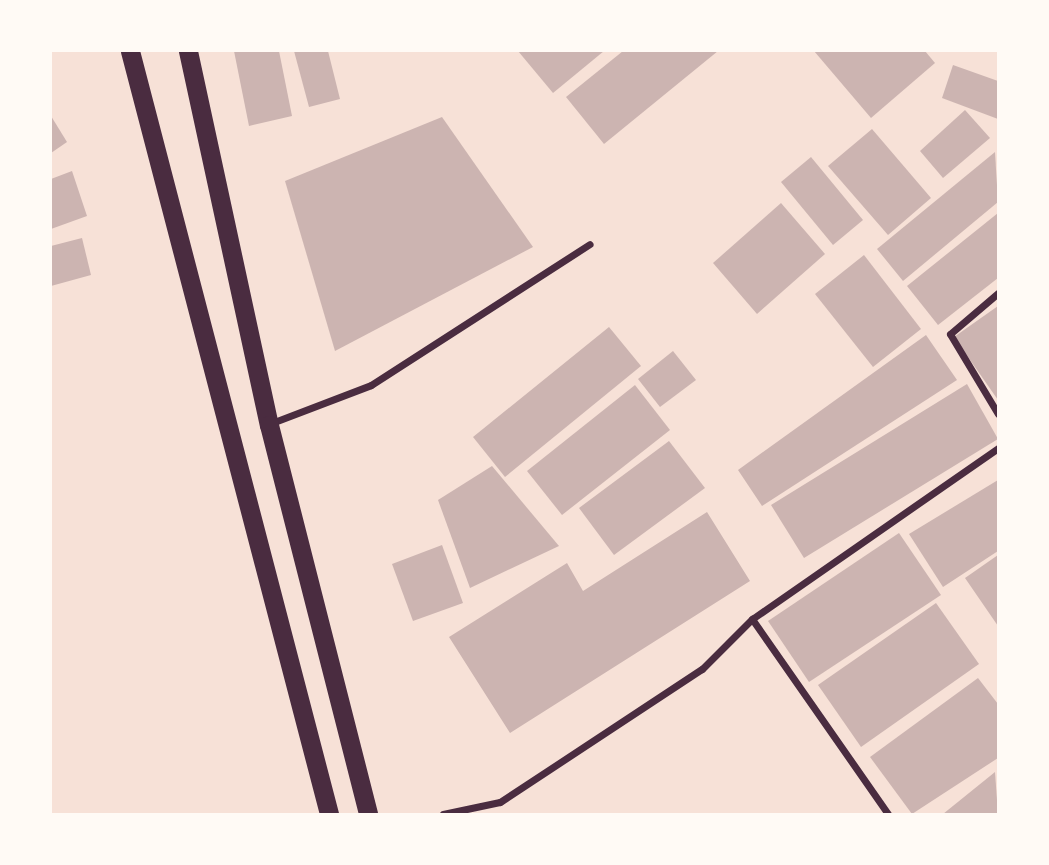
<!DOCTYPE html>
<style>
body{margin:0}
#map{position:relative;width:1049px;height:865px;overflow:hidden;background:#f7e1d7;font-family:Signika,sans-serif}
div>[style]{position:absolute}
.building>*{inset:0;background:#ccb4b1}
.minor>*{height:7px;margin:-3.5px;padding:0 3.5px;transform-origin:3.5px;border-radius:3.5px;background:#4a2c40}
.trunk>*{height:19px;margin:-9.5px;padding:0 9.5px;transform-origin:9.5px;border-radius:9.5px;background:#4a2c40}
span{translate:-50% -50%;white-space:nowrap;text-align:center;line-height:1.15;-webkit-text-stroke:7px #fffaf5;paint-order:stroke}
.frame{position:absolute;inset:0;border:52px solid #fffaf5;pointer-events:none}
</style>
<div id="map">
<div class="building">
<div style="clip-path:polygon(234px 51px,279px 51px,292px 116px,249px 126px)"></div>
<div style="clip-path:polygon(294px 51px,328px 51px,340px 99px,309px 107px)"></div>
<div style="clip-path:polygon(518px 51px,604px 51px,553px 93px)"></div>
<div style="clip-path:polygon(623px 51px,718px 51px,604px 144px,566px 97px)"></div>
<div style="clip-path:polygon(814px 51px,925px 51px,935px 63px,871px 118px)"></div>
<div style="clip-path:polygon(953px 65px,998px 81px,998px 119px,942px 98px)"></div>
<div style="clip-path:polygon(965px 110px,990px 138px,943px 178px,920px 151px)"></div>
<div style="clip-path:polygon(51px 116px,67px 142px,51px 153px)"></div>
<div style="clip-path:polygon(442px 117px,533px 247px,335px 351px,285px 181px)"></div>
<div style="clip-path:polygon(872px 129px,931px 198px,888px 235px,828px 166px)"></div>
<div style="clip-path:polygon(995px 152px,998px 202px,903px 281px,877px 249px)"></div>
<div style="clip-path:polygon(811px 157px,863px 220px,833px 245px,781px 182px)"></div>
<div style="clip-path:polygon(72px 171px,87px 216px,51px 229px,51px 179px)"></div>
<div style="clip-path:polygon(781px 203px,825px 254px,757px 314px,713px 263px)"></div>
<div style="clip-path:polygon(998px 213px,998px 278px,938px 325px,907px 286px)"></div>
<div style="clip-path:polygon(82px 238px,91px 275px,51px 286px,51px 246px)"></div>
<div style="clip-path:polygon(864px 255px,921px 329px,873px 367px,815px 294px)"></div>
<div style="clip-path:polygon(998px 306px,998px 400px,954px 337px)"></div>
<div style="clip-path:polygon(609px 327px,641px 366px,505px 477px,473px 437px)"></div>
<div style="clip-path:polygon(926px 335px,957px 380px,762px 506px,738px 470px)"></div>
<div style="clip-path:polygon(673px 351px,696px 380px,660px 407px,638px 379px)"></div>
<div style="clip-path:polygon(967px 384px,998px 439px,804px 558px,771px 505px)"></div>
<div style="clip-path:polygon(635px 385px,670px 430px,562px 515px,527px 471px)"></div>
<div style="clip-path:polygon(669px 441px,705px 488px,614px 555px,579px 508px)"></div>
<div style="clip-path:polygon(492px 466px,559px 546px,470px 588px,438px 500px)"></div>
<div style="clip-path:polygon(998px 480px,998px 551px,943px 587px,909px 534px)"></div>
<div style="clip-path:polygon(707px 512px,750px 581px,510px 733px,449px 637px,567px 563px,583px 591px)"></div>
<div style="clip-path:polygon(899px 533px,941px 595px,809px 682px,768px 621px)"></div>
<div style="clip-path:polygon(442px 545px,463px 603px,413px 621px,392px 564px)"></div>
<div style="clip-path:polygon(998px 555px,998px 626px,965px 578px)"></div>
<div style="clip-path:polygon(936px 603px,979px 664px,861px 747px,818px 685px)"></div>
<div style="clip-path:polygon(978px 678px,998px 704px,998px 758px,912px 814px,870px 757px)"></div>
<div style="clip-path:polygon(995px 772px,998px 814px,943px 814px)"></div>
</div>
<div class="minor">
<div style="left:998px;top:293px;width:63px;rotate:139.5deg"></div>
<div style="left:950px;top:334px;width:93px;rotate:59deg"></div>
<div style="left:269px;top:424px;width:109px;rotate:-20.9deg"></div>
<div style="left:371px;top:385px;width:260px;rotate:-32.8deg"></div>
<div style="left:752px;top:619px;width:238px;rotate:55.1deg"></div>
<div style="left:443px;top:814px;width:58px;rotate:-11.9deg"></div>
<div style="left:500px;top:802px;width:242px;rotate:-33.4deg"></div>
<div style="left:702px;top:669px;width:71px;rotate:-45deg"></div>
<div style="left:752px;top:619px;width:300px;rotate:-34.8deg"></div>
</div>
<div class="trunk">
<div style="left:130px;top:51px;width:789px;rotate:75.38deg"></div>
<div style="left:188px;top:51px;width:383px;rotate:77.8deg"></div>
<div style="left:269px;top:425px;width:401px;rotate:75.7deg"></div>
</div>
<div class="frame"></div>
</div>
